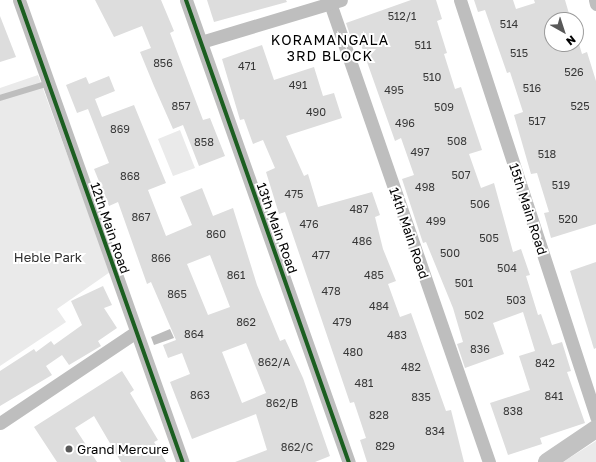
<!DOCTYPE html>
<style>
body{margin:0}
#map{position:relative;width:596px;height:462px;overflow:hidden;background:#fff;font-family:"Golos Text",sans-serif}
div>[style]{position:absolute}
.green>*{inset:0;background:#eaeaea}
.water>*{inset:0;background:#bcbcbc}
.building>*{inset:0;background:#ddd}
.lane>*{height:6px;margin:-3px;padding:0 3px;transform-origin:3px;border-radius:3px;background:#bebebe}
.street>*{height:13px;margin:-6.5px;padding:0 6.5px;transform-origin:6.5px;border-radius:6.5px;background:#bebebe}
.secondary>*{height:18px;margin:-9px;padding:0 9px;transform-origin:9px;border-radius:9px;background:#c2c2c2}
.cycleway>*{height:4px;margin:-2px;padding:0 2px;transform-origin:2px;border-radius:2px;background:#1b5e20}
.dots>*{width:11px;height:11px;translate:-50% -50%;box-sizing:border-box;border:2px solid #fff;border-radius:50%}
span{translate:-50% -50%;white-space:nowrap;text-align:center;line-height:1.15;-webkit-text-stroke:4px #fff;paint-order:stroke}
.number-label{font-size:11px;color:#373737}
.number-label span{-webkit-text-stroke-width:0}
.street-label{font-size:13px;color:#000}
.park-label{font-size:13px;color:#303030}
.poi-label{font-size:13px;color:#000}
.left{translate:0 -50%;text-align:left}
.neighbourhood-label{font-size:14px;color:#000;letter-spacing:1px}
.north{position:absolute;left:544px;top:12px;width:40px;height:40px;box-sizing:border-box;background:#fff;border:1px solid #999;border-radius:50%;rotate:141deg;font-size:11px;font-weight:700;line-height:16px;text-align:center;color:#000}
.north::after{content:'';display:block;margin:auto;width:14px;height:18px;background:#595959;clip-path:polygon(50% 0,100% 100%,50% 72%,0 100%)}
</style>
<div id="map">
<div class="green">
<div style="clip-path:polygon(38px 75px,110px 272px,57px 309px,66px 322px,0 366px,0 88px)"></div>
<div style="clip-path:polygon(180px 130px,195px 168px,173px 176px,158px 139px)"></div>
<div style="clip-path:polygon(596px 441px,596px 462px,563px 462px)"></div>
</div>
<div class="water">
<div style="clip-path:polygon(170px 329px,174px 338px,154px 345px,151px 337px)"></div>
</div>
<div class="building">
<div style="clip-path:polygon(95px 0,161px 0,174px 31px,170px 33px,203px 120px,210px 118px,225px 156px,199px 166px,183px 125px,173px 129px,154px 86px,140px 52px,151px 48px,142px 26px,114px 37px)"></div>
<div style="clip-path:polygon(207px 0,286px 0,287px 2px,214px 22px)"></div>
<div style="clip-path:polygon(411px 0,436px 0,442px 19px,437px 21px,447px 53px,444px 54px,455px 89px,461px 87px,482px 150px,469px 154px,481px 188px,494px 183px,513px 252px,521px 249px,530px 275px,526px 276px,538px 315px,541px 314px,552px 345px,562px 342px,571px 371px,567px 372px,585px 423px,540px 438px,542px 444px,508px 455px,490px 403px,530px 390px,519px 356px,535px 351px,523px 312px,493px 323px,504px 354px,465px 368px,457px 344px,463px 342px,453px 308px,426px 242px,423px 243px,402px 179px,414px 175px,401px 138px,395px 141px,361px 45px,354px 47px,346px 23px)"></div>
<div style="clip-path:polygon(474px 0,513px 0,516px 9px,535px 3px,534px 0,565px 0,570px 17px,552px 20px,552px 44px,579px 44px,582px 54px,587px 52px,596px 81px,596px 224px,551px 238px,544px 213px,549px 212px,537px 173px,531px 174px,514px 115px,523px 112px,510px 72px,507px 73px,485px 10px,478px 12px)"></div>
<div style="clip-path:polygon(0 16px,16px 57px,0 62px)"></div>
<div style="clip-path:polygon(262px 45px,274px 80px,314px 67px,323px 96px,334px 93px,342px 118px,286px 136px,304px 176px,308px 174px,318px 207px,372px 192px,380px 215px,375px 217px,383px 249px,396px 281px,388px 284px,400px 317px,411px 313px,446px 411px,451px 410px,464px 462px,367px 462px,360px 440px,366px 438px,354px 402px,350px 403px,285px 212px,279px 214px,266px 172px,275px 168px,263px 140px,253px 144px,244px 119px,240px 120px,222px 59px)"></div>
<div style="clip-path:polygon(evenodd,109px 76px,115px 91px,95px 99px,102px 117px,134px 105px,166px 183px,148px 190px,166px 236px,192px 225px,180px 197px,202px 188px,213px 216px,233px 208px,257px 285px,280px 341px,285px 339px,303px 378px,330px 456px,315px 462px,235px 462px,267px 450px,256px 414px,192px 439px,170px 382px,190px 374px,182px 353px,168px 358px,163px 345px,176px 340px,151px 282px,147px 284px,118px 202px,109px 206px,94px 169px,109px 163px,88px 109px,77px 113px,66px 85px,86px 77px,89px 84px,109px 76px,210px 255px,230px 307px,208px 315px,187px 264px,210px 255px,109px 76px,246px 343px,266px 393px,242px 403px,222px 352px,246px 343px)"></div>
<div style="clip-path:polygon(596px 262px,596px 348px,594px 349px,570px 271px)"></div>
<div style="clip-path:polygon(103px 286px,112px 305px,104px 308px,117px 328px,98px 341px,101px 346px,69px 365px,62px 355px,46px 366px,52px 375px,0 406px,0 371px,34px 349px,36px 352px,51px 341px,54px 345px,82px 325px,71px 301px)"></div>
<div style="clip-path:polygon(122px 371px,134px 390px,130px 393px,158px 440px,154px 442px,166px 462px,121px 462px,94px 416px,75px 428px,97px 462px,57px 462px,34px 427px)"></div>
</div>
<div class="lane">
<div style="left:0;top:98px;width:51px;rotate:-17deg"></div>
</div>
<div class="street">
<div style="left:19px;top:0;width:490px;rotate:70.5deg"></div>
<div style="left:186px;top:0;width:490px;rotate:70.6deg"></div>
<div style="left:460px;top:0;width:439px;rotate:71.9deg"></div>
<div style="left:595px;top:0;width:4px;rotate:76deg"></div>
<div style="left:330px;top:3px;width:486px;rotate:70.9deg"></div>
<div style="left:201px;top:42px;width:146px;rotate:-16.7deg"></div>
<div style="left:0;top:423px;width:164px;rotate:-33.8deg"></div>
</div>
<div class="secondary">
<div style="left:547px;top:462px;width:59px;rotate:-34deg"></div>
</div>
<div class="cycleway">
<div style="left:19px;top:0;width:490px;rotate:70.5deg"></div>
<div style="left:186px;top:0;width:490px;rotate:70.6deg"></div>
</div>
<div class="dots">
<div style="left:69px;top:449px;background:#595959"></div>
</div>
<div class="number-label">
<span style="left:402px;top:16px">512/1</span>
<span style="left:509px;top:24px">514</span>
<span style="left:423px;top:45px">511</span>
<span style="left:519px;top:53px">515</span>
<span style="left:163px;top:63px">856</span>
<span style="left:247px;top:66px">471</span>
<span style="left:574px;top:72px">526</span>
<span style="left:432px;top:77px">510</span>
<span style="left:298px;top:85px">491</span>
<span style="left:532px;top:88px">516</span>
<span style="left:394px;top:90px">495</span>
<span style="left:181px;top:106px">857</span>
<span style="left:580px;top:106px">525</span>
<span style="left:444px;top:107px">509</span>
<span style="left:316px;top:112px">490</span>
<span style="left:537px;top:121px">517</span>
<span style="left:405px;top:123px">496</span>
<span style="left:120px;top:129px">869</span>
<span style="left:457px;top:141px">508</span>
<span style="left:204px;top:142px">858</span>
<span style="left:420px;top:152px">497</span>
<span style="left:547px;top:154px">518</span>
<span style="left:461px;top:175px">507</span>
<span style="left:130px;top:176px">868</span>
<span style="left:561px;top:185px">519</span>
<span style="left:425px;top:187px">498</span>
<span style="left:294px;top:194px">475</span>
<span style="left:480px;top:204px">506</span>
<span style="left:359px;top:209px">487</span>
<span style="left:141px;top:217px">867</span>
<span style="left:568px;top:219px">520</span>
<span style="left:436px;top:221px">499</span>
<span style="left:309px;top:224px">476</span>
<span style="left:216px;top:234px">860</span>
<span style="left:489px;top:238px">505</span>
<span style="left:362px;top:241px">486</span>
<span style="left:450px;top:253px">500</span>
<span style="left:321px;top:255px">477</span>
<span style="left:161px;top:258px">866</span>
<span style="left:507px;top:268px">504</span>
<span style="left:236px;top:275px">861</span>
<span style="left:374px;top:275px">485</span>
<span style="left:464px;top:283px">501</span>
<span style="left:331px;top:291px">478</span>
<span style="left:177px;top:294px">865</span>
<span style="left:516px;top:300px">503</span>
<span style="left:379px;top:306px">484</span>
<span style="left:474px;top:315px">502</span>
<span style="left:246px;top:322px">862</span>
<span style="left:342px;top:322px">479</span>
<span style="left:194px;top:334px">864</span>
<span style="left:397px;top:335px">483</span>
<span style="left:480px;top:349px">836</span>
<span style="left:353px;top:352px">480</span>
<span style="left:274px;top:362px">862/A</span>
<span style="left:545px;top:363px">842</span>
<span style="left:411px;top:367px">482</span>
<span style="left:364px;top:383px">481</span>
<span style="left:200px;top:395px">863</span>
<span style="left:554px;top:396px">841</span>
<span style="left:421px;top:397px">835</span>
<span style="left:282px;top:403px">862/B</span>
<span style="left:513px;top:411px">838</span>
<span style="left:379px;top:415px">828</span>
<span style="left:435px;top:431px">834</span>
<span style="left:385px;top:446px">829</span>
<span style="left:297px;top:447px">862/C</span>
</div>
<div class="street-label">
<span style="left:528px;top:209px;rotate:72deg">15th Main Road</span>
<span style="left:110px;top:228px;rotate:71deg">12th Main Road</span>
<span style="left:277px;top:228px;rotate:70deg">13th Main Road</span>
<span style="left:409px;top:233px;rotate:71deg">14th Main Road</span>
</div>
<div class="park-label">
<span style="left:48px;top:257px">Heble Park</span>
</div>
<div class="poi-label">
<span class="left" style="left:77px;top:449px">Grand Mercure</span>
</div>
<div class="neighbourhood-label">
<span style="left:330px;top:48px">KORAMANGALA<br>3RD BLOCK</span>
</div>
<div class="north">N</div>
</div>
